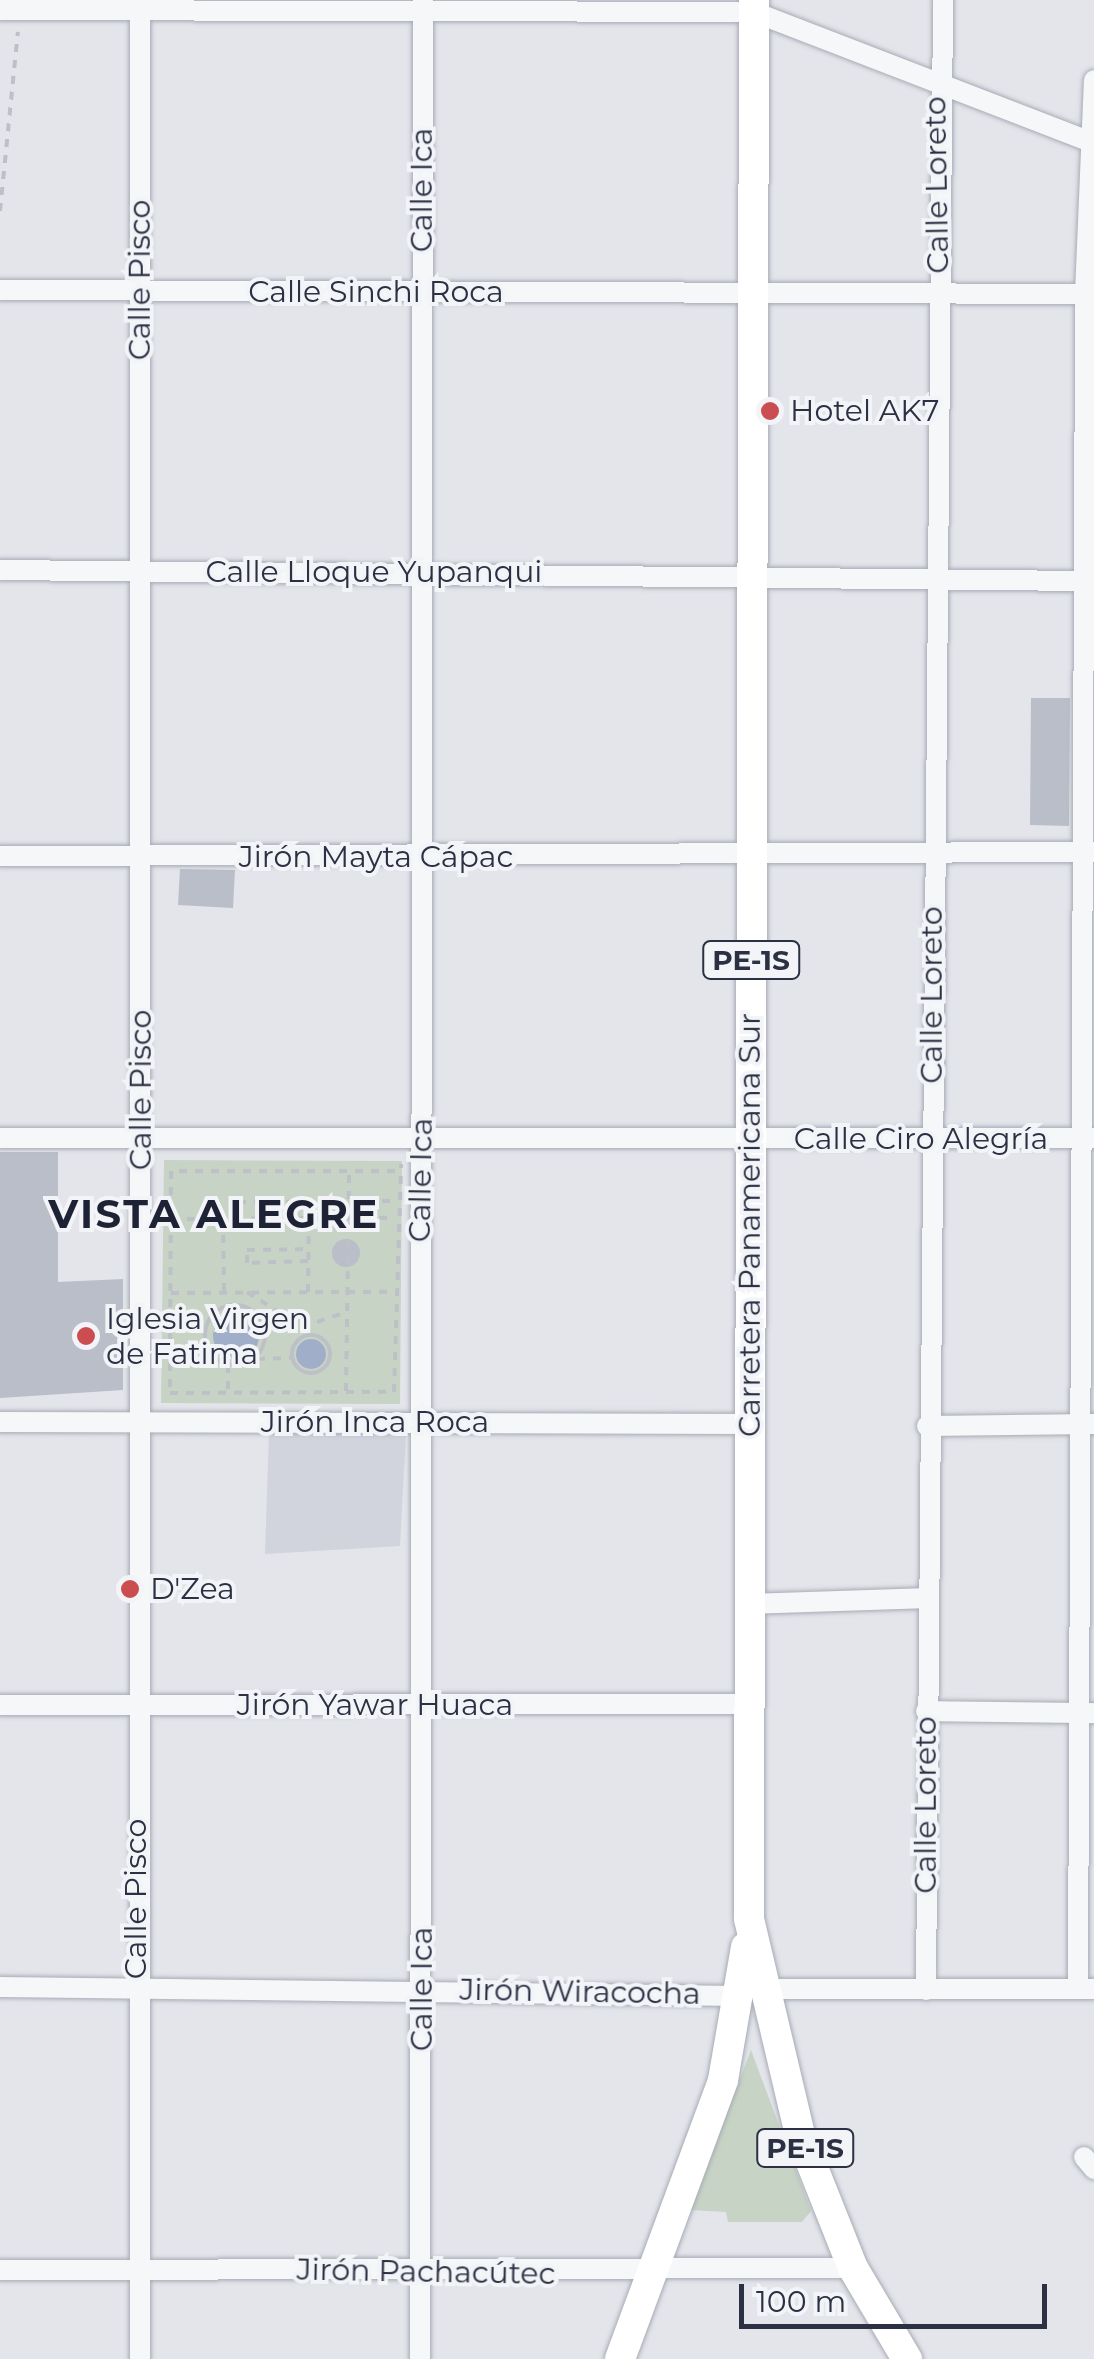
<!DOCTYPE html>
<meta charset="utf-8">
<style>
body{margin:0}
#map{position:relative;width:1094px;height:2359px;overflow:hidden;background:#e3e5eb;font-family:Montserrat,sans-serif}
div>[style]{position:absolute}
.built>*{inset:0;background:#d1d4dd}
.green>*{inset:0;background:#c7d4c5}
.water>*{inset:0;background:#a0aec9}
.round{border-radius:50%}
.building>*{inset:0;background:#babec8}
.path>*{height:4px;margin-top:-2px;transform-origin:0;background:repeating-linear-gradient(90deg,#bdc0c6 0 8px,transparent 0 16px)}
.path>.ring{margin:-2px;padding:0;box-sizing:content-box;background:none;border:4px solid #bdc0c6;border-radius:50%}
.roads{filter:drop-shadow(0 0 2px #a8abb5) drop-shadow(0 0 2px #a8abb5)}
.minor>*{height:20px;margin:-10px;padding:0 10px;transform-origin:10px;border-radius:10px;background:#f6f7f9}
.highway>*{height:30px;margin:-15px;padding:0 15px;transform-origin:15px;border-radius:15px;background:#fff}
.dots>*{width:28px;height:28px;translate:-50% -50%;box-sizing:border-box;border:5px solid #f3f4f8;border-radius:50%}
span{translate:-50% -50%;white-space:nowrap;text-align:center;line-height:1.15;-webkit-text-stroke:8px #f3f4f8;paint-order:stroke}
.shield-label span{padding:2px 8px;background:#f3f4f8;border:2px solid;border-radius:8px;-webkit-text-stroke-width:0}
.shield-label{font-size:28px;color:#2b3143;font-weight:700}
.street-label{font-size:30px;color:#2b3143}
.poi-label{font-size:30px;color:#2b3143}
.left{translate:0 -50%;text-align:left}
.district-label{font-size:40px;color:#1d2234;font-weight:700;letter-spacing:2.5px}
.scale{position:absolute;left:739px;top:2284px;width:308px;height:45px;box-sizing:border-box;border:5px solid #2b3143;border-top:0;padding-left:12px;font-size:30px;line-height:35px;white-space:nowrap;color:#2b3143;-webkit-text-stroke:8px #f3f4f8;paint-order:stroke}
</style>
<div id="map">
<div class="built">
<div style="clip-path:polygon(269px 1432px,406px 1433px,400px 1546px,265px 1554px)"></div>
</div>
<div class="green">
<div style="clip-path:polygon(164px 1160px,402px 1161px,400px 1404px,161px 1403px)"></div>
<div style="clip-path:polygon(751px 2050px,811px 2211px,802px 2222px,728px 2222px,726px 2212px,690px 2210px)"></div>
</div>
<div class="water">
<div class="round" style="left:213px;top:1313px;width:46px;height:46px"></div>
<div class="round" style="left:296px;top:1339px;width:30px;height:30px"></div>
</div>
<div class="building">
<div style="clip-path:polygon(1031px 698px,1070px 698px,1069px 826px,1030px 825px)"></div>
<div style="clip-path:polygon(180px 869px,235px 870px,233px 908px,178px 905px)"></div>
<div style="clip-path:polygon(0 1152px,58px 1152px,58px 1282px,123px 1279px,123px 1390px,0 1398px)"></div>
<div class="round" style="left:332px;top:1239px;width:28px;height:28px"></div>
</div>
<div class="path">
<div style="left:0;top:211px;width:180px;rotate:-84.3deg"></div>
<div style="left:395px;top:1171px;width:224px;rotate:180deg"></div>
<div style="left:171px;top:1171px;width:222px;rotate:90.3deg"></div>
<div style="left:170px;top:1393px;width:224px;rotate:-0.3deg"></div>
<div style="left:394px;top:1392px;width:228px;rotate:-88.2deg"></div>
<div style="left:171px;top:1219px;width:224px;rotate:-0.3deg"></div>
<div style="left:223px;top:1219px;width:73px;rotate:89.2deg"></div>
<div style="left:238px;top:1219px;width:17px;rotate:-90deg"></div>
<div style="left:238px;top:1202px;width:157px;rotate:-0.4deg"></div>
<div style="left:308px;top:1261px;width:61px;rotate:178.1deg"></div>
<div style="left:247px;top:1263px;width:13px;rotate:-90deg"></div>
<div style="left:247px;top:1250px;width:62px;rotate:-0.9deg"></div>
<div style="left:247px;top:1292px;width:65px;rotate:32.5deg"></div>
<div style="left:302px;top:1327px;width:47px;rotate:-18.4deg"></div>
<div style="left:308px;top:1292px;width:90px;rotate:-89.4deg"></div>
<div style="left:171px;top:1293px;width:224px;rotate:-0.3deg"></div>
<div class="ring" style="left:205px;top:1305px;width:56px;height:56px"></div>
<div class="ring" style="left:292px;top:1335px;width:34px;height:34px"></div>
<div style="left:257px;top:1359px;width:35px;rotate:-2deg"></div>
<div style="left:228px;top:1365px;width:28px;rotate:90deg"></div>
<div style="left:346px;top:1391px;width:220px;rotate:-89.2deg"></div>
</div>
<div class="roads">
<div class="minor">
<div style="left:140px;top:0;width:2359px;rotate:90deg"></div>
<div style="left:0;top:10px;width:754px;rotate:0.15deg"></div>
<div style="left:754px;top:12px;width:364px;rotate:21.1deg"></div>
<div style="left:0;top:290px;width:1094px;rotate:0.21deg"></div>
<div style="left:0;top:570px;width:1094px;rotate:0.58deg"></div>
<div style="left:0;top:856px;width:1094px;rotate:-0.21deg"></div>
<div style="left:0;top:1138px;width:1094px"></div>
<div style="left:0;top:1422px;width:750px;rotate:0.15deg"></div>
<div style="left:927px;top:1426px;width:167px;rotate:-0.7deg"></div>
<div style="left:750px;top:1604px;width:177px;rotate:-1.9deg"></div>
<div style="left:0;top:1705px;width:750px;rotate:-0.08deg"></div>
<div style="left:926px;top:1711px;width:168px;rotate:0.7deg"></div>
<div style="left:0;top:1987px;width:741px;rotate:0.7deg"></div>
<div style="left:764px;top:1989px;width:330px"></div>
<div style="left:1078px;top:1989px;width:1695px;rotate:-89.76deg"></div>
<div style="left:1085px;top:294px;width:214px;rotate:-87.6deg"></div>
<div style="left:926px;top:1990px;width:1990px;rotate:-89.51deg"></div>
<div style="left:1084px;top:2157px;width:16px;rotate:50deg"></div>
<div style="left:0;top:2270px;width:853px;rotate:-0.13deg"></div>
<div style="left:420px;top:2359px;width:2359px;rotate:-89.93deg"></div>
</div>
<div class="highway">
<div style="left:754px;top:0;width:1919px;rotate:90.15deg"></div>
<div style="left:749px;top:1919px;width:222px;rotate:76.7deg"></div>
<div style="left:800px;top:2135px;width:143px;rotate:68.3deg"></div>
<div style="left:853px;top:2268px;width:106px;rotate:59.3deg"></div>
<div style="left:620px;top:2359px;width:297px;rotate:-69.7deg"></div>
<div style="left:723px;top:2080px;width:135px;rotate:-80.2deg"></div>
</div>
</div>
<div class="dots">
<div style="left:770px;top:411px;background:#cb4d50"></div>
<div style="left:86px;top:1336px;background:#cb4d50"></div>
<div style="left:130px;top:1589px;background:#cb4d50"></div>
</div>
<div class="shield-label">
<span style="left:751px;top:960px">PE-1S</span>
<span style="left:805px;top:2148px">PE-1S</span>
</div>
<div class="street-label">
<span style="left:937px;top:185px;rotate:-91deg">Calle Loreto</span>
<span style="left:422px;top:190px;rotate:-90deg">Calle Ica</span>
<span style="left:140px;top:280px;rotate:-90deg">Calle Pisco</span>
<span style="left:376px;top:292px">Calle Sinchi Roca</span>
<span style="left:374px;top:572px">Calle Lloque Yupanqui</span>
<span style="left:376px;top:857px">Jirón Mayta Cápac</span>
<span style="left:932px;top:995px;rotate:-90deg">Calle Loreto</span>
<span style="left:141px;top:1090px;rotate:-90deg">Calle Pisco</span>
<span style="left:921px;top:1139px">Calle Ciro Alegría</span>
<span style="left:421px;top:1180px;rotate:-89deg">Calle Ica</span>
<span style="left:750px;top:1225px;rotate:-90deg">Carretera Panamericana Sur</span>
<span style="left:375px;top:1422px">Jirón Inca Roca</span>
<span style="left:375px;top:1705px">Jirón Yawar Huaca</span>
<span style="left:926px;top:1805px;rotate:-90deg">Calle Loreto</span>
<span style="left:136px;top:1899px;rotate:-90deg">Calle Pisco</span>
<span style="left:422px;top:1989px;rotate:-90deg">Calle Ica</span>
<span style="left:580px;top:1992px;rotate:1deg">Jirón Wiracocha</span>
<span style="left:426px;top:2272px;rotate:1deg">Jirón Pachacútec</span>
</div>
<div class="poi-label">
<span class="left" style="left:790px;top:411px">Hotel AK7</span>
<span class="left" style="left:106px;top:1336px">Iglesia Virgen<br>de Fatima</span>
<span class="left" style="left:150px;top:1589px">D'Zea</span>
</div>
<div class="district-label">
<span style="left:214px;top:1214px">VISTA ALEGRE</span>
</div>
<div class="scale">100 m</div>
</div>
